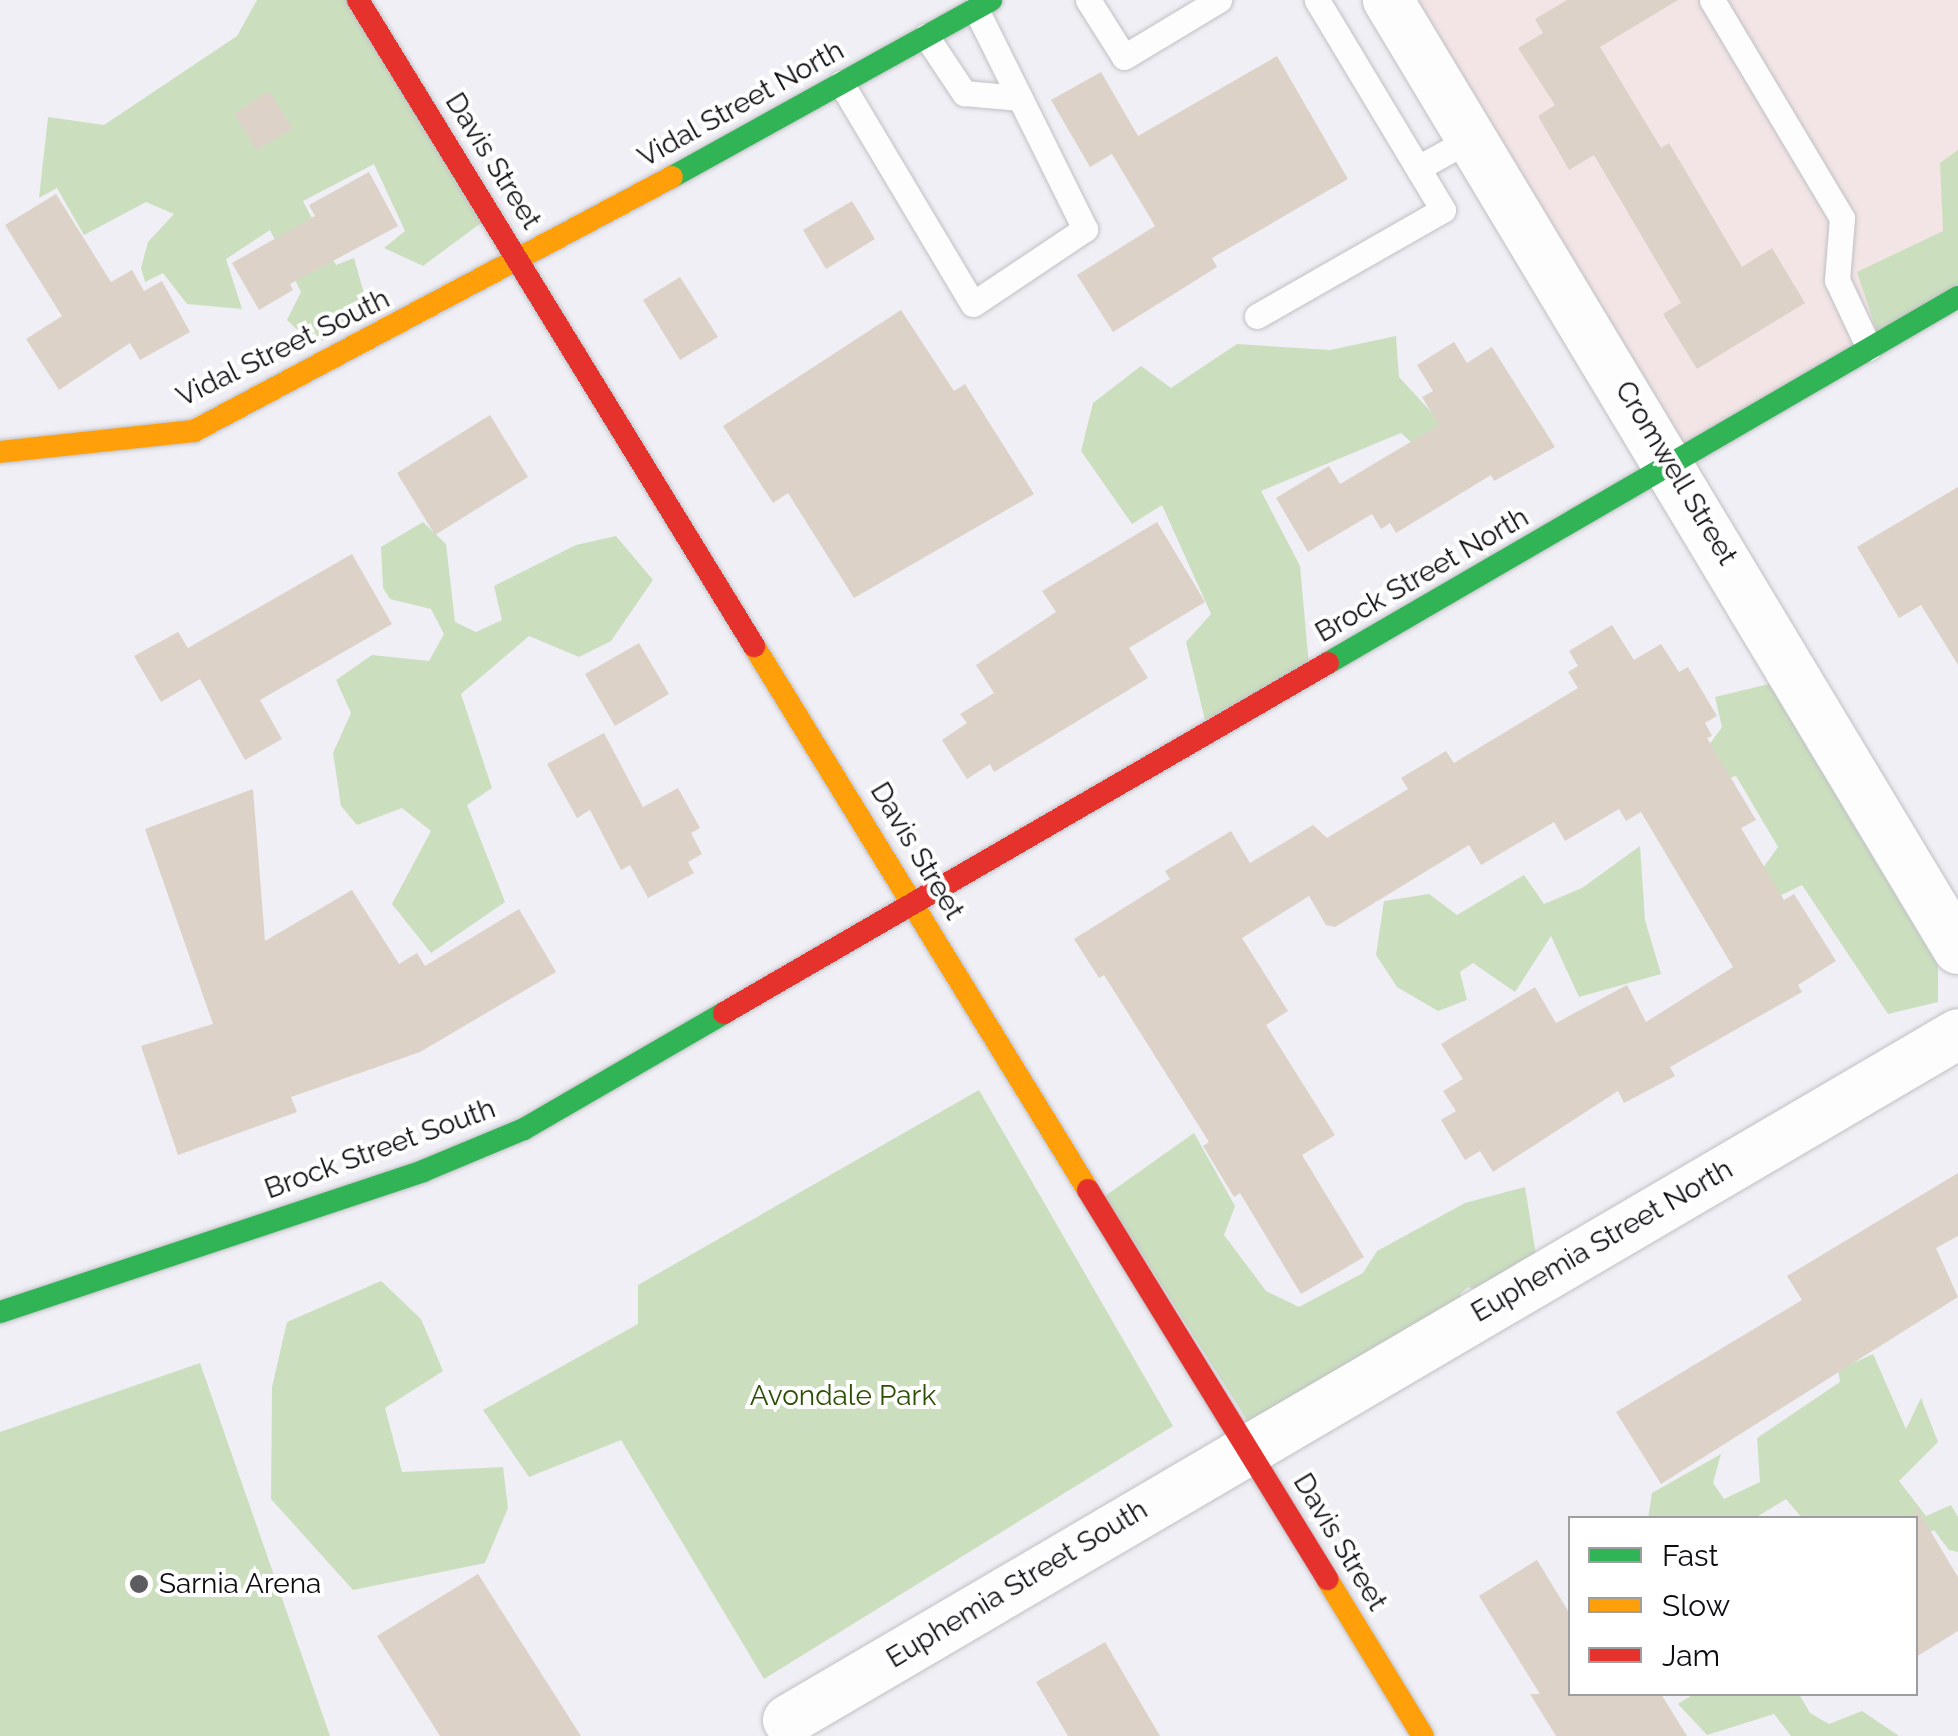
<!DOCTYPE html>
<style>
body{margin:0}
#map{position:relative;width:1958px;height:1736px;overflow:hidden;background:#efeff5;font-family:Raleway,sans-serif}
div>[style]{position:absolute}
.commercial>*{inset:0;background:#f3e5e5}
.green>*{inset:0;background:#cbdfbf}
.building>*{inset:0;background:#dcd2c8}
.roads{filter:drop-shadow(0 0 2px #c0c0c4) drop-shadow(0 0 2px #c0c0c4)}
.lane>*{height:25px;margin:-12.5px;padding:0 12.5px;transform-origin:12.5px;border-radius:12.5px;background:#fdfdfe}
.street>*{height:50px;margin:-25px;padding:0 25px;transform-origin:25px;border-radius:25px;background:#fdfdfe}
.fast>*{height:22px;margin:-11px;padding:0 11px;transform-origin:11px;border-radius:11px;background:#30b455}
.slow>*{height:22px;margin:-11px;padding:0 11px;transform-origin:11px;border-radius:11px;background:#ff9f0a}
.jam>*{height:22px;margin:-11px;padding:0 11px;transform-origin:11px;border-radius:11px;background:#e5322d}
.dots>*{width:28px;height:28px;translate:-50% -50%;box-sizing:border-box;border:5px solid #fff;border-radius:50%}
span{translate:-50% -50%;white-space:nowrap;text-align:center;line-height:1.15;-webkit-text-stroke:8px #fff;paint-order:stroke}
.street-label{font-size:28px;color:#0d0d11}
.park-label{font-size:28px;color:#2d4f05}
.poi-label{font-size:28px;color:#0d0d11}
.left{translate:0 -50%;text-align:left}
.legend{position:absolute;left:1568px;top:1516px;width:350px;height:180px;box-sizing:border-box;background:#fff;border:2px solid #9e9ea0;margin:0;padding:12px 18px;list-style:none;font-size:30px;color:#0d0d11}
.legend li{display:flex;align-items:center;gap:20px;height:50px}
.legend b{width:50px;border:2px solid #9e9ea0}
</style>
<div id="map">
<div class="commercial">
<div style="clip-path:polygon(1407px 0,1958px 0,1958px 286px,1676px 449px)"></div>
</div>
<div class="green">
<div style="clip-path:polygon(257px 0,350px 0,485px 220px,423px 266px,384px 248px,405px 231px,374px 164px,303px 201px,336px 265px,354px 258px,369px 311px,314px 346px,287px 320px,301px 292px,270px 230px,226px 259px,242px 309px,187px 304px,163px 273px,145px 282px,141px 268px,148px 242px,174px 214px,146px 202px,84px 235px,57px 188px,39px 198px,48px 117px,104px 125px,237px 36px)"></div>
<div style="clip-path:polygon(1958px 150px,1958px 284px,1877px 332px,1857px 272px,1943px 231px,1940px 163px)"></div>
<div style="clip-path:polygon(1396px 336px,1399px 377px,1466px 450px,1432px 461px,1401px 433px,1261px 491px,1300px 566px,1309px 665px,1205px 720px,1186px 642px,1211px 614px,1162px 505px,1132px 524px,1081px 451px,1093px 403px,1141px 366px,1171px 388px,1237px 344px,1330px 350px)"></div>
<div style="clip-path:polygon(423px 522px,446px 544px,455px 622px,476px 632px,502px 620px,494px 586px,576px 545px,616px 536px,653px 580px,611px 641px,579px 657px,529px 636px,461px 694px,492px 788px,467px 805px,505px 902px,431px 953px,392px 904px,431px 831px,402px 808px,357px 825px,341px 806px,333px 753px,351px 713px,336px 680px,372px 655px,429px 661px,444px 634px,431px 609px,390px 599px,383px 588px,381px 547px)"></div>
<div style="clip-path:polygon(1769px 684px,1938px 966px,1938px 1002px,1888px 1014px,1802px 885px,1755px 908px,1742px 897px,1778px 847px,1736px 776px,1674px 793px,1722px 727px,1715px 697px)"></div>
<div style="clip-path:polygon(1640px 846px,1645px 920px,1661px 974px,1579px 997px,1551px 936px,1515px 992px,1473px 963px,1460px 972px,1467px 1000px,1438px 1011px,1397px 987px,1376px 955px,1384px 901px,1429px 894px,1457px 915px,1524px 875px,1544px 904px,1582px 888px)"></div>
<div style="clip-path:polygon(979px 1090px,1173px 1426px,764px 1679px,621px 1440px,529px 1477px,483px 1410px,638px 1324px,638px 1285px)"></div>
<div style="clip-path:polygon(1194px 1133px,1235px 1206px,1224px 1235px,1266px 1291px,1299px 1307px,1363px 1273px,1377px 1251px,1465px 1203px,1525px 1187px,1539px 1273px,1494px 1297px,1468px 1287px,1460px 1294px,1467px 1311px,1252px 1428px,1105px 1196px)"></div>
<div style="clip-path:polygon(381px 1281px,421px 1319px,443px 1371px,385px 1408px,402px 1472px,503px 1467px,508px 1508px,485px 1563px,353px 1590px,271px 1499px,272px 1387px,287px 1322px)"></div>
<div style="clip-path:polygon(1873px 1354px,1906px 1429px,1921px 1398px,1938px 1442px,1899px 1481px,1926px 1516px,1951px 1505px,1958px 1517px,1958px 1552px,1949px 1550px,1934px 1530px,1916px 1540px,1916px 1518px,1802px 1518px,1786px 1499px,1755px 1518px,1648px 1518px,1652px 1493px,1721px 1454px,1713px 1483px,1724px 1499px,1760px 1482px,1757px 1438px,1840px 1382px,1838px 1370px)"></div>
<div style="clip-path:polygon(200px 1363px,330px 1736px,0 1736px,0 1432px)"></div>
<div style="clip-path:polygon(1694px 1694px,1799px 1694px,1810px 1713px,1829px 1724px,1862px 1711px,1899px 1736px,1791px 1736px,1774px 1714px,1707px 1735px,1678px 1704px)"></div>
</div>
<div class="building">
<div style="clip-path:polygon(1567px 0,1678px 0,1600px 47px,1661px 148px,1669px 143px,1742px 267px,1772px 248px,1805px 303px,1697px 369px,1663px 314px,1681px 303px,1594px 155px,1569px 170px,1538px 116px,1555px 105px,1518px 48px,1543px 33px,1535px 19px)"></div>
<div style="clip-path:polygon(1277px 56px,1348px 179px,1212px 258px,1217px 267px,1113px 332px,1077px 275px,1155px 226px,1112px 154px,1090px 167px,1051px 100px,1101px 72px,1138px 136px)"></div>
<div style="clip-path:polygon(269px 91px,293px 129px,256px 150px,234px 113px)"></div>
<div style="clip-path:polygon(369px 172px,398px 226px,290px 284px,293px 290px,259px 310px,232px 263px,315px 216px,309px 205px)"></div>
<div style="clip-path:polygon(56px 194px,111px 282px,132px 270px,144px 291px,162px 281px,190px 332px,140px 360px,130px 343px,59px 390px,26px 339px,62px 316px,5px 225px)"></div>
<div style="clip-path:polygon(852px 201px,875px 239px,826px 269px,803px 230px)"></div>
<div style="clip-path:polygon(680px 277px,718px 337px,680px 360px,643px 300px)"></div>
<div style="clip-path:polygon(901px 310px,954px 391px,965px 384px,1034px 494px,854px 598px,788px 493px,773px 503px,723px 426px)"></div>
<div style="clip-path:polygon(1454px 342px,1467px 363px,1492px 347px,1555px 447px,1494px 481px,1491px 475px,1396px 533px,1390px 523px,1381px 529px,1372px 514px,1308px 552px,1276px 498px,1329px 466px,1340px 484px,1439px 425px,1422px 397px,1433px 391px,1417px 365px)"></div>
<div style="clip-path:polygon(490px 415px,528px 477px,435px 535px,397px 473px)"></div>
<div style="clip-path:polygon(1958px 487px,1958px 665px,1921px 605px,1899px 618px,1857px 547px)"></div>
<div style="clip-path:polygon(1157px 522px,1205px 602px,1129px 648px,1148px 678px,994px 772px,990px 764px,967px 779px,942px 740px,967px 723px,960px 714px,994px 693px,976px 665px,1056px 612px,1042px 591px)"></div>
<div style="clip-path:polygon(352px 554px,392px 624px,260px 700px,282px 739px,245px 760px,200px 679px,161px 702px,134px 656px,178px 632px,188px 648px)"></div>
<div style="clip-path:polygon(1612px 625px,1634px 660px,1661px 644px,1679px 672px,1688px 667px,1717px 716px,1705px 723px,1712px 736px,1707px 738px,1756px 820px,1741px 828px,1784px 900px,1794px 894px,1836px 961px,1798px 985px,1802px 992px,1670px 1067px,1675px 1076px,1624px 1103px,1618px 1091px,1493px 1172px,1480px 1151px,1465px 1160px,1441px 1120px,1456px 1111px,1443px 1091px,1463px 1079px,1441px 1044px,1535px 987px,1556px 1023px,1627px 985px,1646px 1022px,1733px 967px,1641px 812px,1626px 821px,1619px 809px,1565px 841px,1554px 822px,1481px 865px,1469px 845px,1335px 927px,1326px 925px,1309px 896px,1242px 938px,1288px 1011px,1266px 1025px,1335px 1135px,1302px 1155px,1364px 1257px,1301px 1294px,1240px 1193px,1234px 1197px,1203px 1146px,1209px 1142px,1104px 975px,1099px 978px,1074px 939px,1170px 879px,1165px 871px,1231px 831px,1250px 863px,1313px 825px,1327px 838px,1408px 789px,1401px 778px,1446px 751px,1454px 763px,1578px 688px,1568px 672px,1578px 666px,1569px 651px)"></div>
<div style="clip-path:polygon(639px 643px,669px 694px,615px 726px,585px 674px)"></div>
<div style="clip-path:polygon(604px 733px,643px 807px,678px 788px,700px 828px,691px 833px,702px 854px,688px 862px,694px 873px,648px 898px,630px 865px,621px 870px,590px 810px,577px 818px,547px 764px)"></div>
<div style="clip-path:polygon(253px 789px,265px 941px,352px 890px,399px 964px,417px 953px,425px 966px,519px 909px,556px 972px,420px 1052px,291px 1097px,297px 1112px,178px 1155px,141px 1046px,213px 1024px,145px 829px)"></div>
<div style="clip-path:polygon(1958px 1173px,1958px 1236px,1936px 1248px,1958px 1297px,1661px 1484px,1616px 1412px,1802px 1300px,1787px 1276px)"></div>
<div style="clip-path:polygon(1916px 1507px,1958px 1577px,1958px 1631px,1916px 1657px)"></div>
<div style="clip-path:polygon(1537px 1560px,1570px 1614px,1570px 1694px,1661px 1694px,1687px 1736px,1556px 1736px,1530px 1694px,1540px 1694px,1479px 1596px)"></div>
<div style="clip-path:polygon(478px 1574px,581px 1736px,440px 1736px,377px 1636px)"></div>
<div style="clip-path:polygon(1105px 1642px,1160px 1736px,1068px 1736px,1036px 1682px)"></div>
</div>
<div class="roads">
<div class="lane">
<div style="left:1088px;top:0;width:67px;rotate:57.7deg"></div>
<div style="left:1124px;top:57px;width:111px;rotate:-31deg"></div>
<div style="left:1712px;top:0;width:254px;rotate:59.2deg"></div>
<div style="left:1842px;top:218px;width:62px;rotate:94.6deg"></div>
<div style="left:1837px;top:280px;width:75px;rotate:64.8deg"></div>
<div style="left:926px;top:36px;width:69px;rotate:56.3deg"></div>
<div style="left:964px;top:93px;width:56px;rotate:5.1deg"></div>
<div style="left:841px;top:83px;width:257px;rotate:59.2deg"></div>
<div style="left:973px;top:304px;width:135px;rotate:-33.8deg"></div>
<div style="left:1085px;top:229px;width:246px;rotate:-116.4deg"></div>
<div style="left:1418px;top:168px;width:62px;rotate:-29.1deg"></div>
<div style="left:1257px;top:316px;width:214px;rotate:-29.7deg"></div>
<div style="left:1443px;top:210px;width:245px;rotate:-121deg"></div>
</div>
<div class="street">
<div style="left:1388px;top:0;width:1107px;rotate:59.01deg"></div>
<div style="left:788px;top:1720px;width:1356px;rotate:-30.38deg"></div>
</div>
<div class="fast">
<div style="left:672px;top:177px;width:365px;rotate:-29deg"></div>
<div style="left:1328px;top:663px;width:729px;rotate:-30.15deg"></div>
<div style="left:0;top:1312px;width:446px;rotate:-18.4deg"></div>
<div style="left:423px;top:1171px;width:109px;rotate:-22.6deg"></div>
<div style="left:524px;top:1129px;width:231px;rotate:-30.1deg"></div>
</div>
<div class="slow">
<div style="left:0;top:452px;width:195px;rotate:-6.2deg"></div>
<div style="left:194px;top:431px;width:541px;rotate:-27.99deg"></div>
<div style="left:754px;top:646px;width:638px;rotate:58.45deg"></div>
<div style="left:1327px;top:1579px;width:184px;rotate:58.6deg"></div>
</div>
<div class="jam">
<div style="left:358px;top:0;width:758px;rotate:58.49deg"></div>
<div style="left:724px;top:1013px;width:698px;rotate:-30.09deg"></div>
<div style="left:1088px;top:1190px;width:457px;rotate:58.4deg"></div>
</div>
</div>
<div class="dots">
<div style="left:139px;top:1584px;background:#5c5c61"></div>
</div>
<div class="street-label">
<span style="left:741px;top:104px;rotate:-29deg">Vidal Street North</span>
<span style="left:493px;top:161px;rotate:58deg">Davis Street</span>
<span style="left:283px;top:348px;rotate:-26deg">Vidal Street South</span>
<span style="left:1676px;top:473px;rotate:59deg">Cromwell Street</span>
<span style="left:1422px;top:575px;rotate:-30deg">Brock Street North</span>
<span style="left:917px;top:851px;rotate:59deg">Davis Street</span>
<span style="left:380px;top:1149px;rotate:-20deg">Brock Street South</span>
<span style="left:1602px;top:1241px;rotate:-30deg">Euphemia Street North</span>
<span style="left:1340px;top:1542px;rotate:59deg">Davis Street</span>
<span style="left:1017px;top:1584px;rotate:-31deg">Euphemia Street South</span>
</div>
<div class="park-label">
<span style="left:843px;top:1396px">Avondale Park</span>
</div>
<div class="poi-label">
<span class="left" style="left:159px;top:1584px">Sarnia Arena</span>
</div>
<ul class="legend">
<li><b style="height:12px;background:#30b455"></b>Fast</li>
<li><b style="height:12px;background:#ff9f0a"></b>Slow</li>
<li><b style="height:12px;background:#e5322d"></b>Jam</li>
</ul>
</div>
